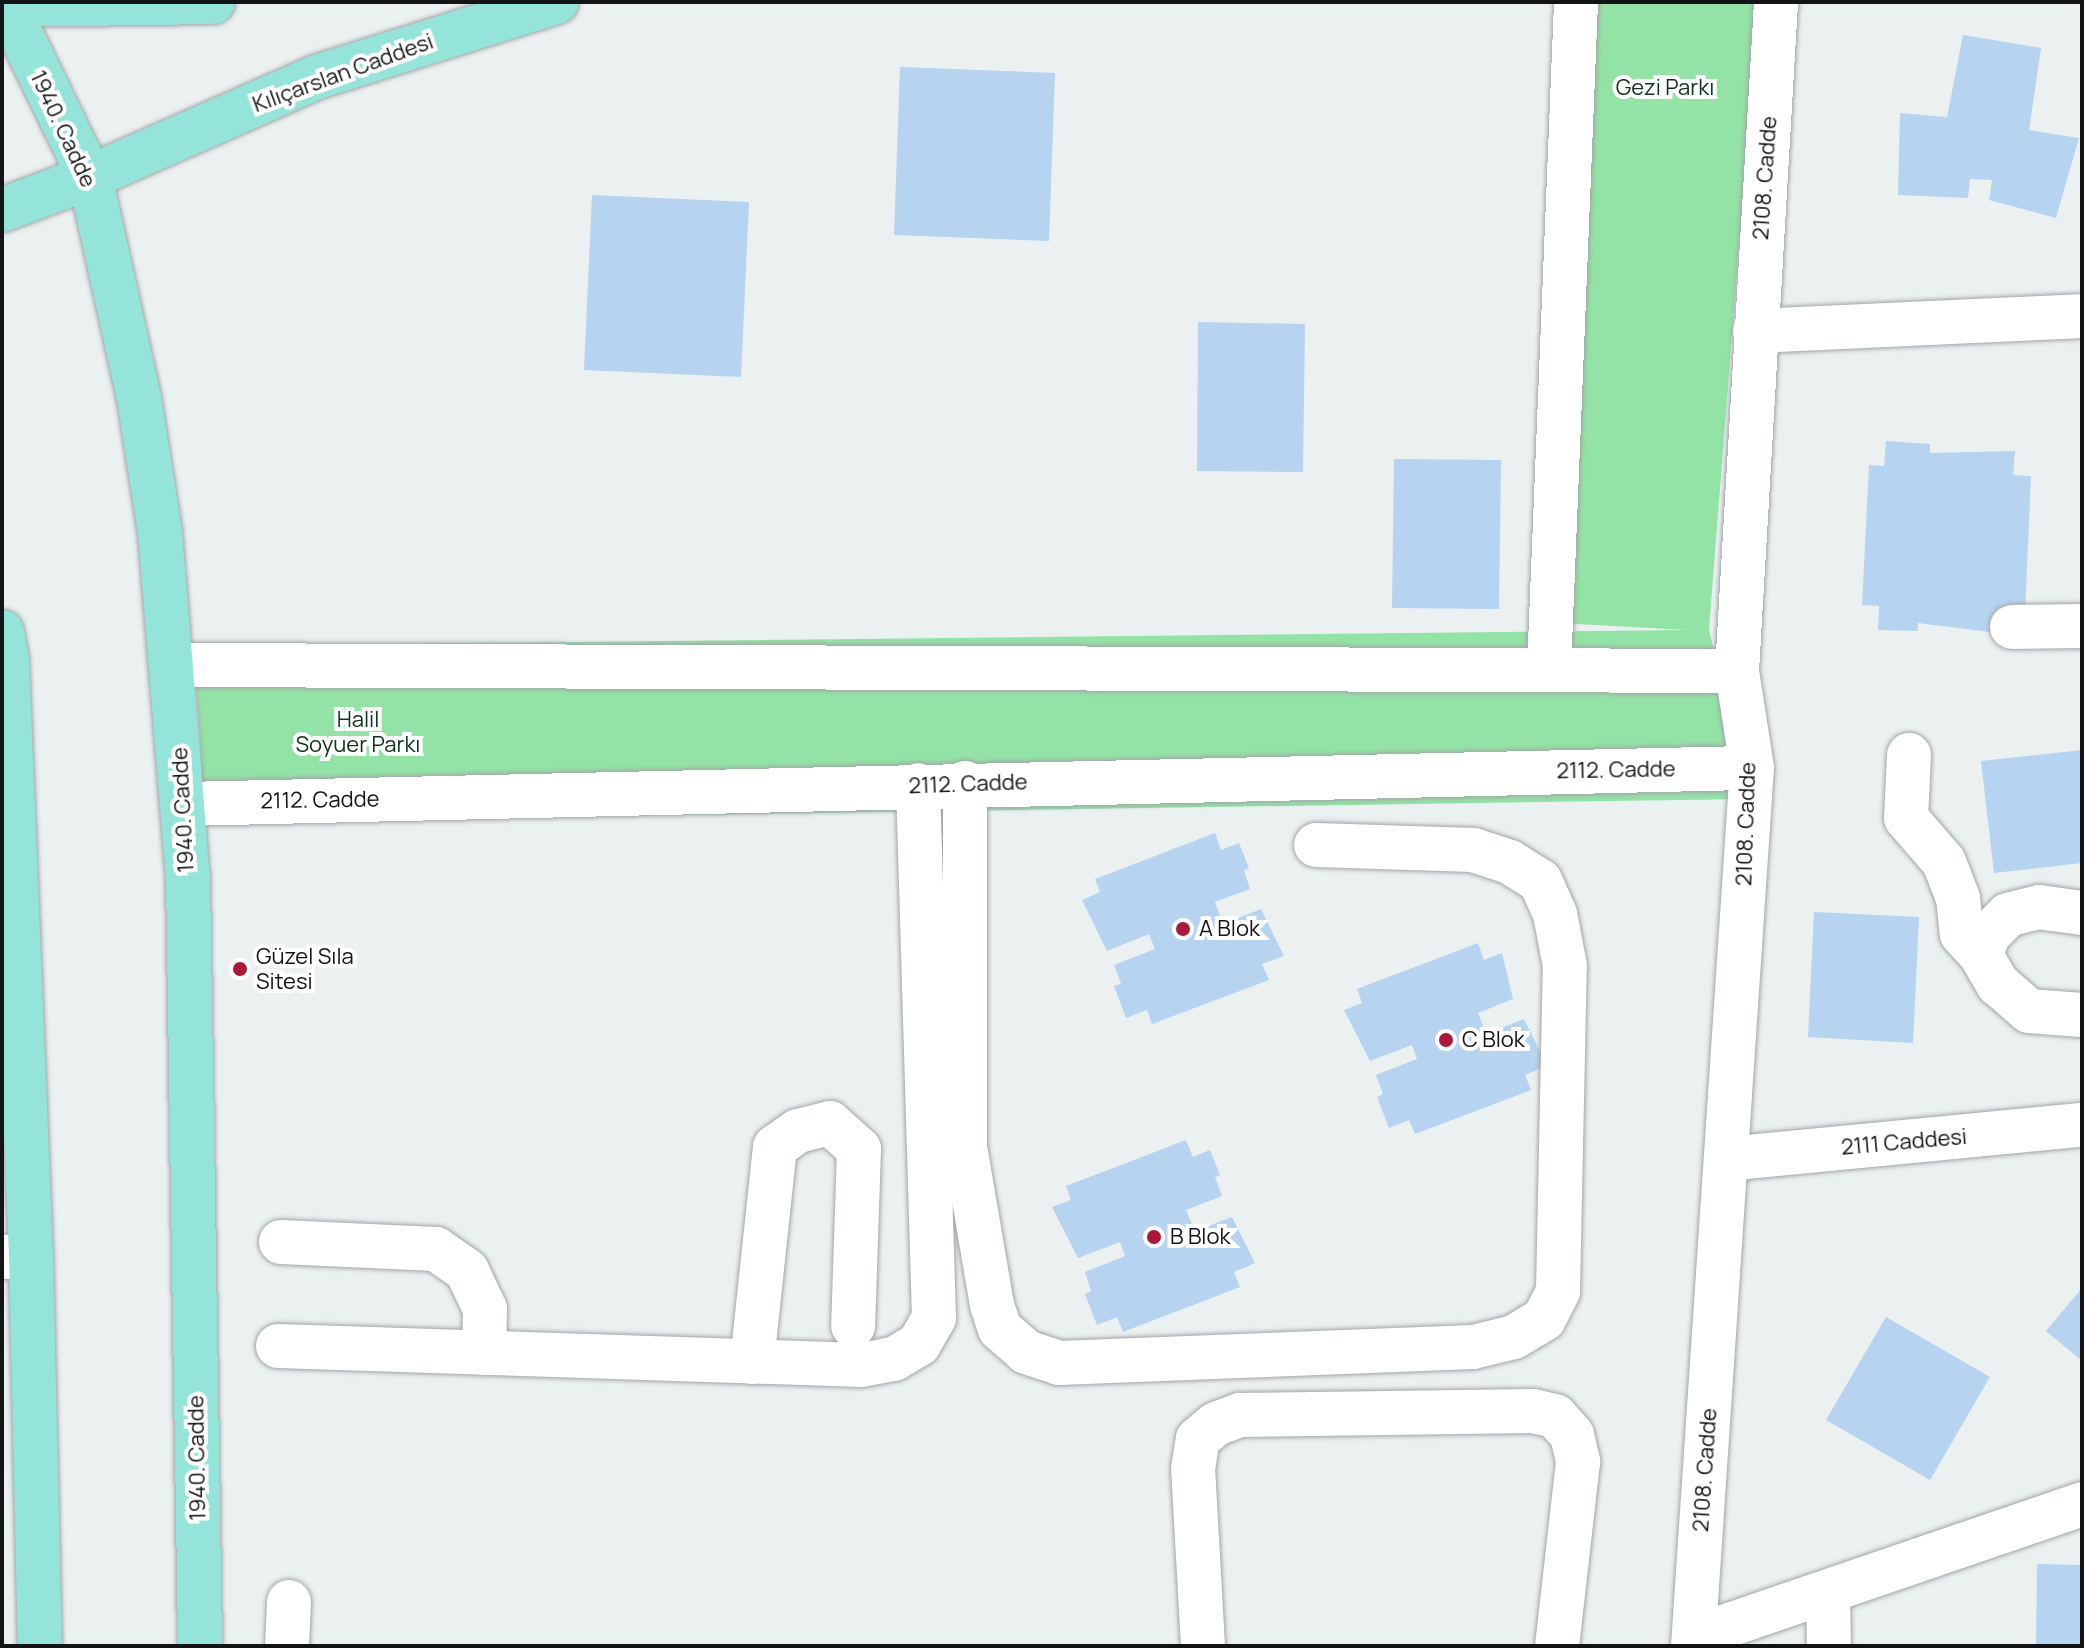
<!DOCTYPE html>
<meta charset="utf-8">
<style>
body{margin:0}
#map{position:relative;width:2084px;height:1648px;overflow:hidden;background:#ebf0f1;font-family:Manrope,sans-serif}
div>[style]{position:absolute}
.green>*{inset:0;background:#93e3a6}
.building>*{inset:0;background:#b6d3f0}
.roads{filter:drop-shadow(0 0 2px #a2a6a7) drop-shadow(0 0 2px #a2a6a7)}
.minor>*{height:44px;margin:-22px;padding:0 22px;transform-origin:22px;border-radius:22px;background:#fff}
.major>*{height:44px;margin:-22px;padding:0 22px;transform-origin:22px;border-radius:22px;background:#95e4da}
.dots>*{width:22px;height:22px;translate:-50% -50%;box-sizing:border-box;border:4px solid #fff;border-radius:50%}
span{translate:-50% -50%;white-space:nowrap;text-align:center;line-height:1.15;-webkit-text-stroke:8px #fff;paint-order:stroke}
.street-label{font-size:22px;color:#131415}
.park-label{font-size:22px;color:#0e341a}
.poi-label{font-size:22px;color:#131415}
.left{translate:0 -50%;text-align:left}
.frame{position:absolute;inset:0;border:4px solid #131415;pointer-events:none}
</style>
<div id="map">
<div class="green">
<div style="clip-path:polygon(1582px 2px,1758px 2px,1709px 630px,1750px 799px,205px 822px,194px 646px,1687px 630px,1558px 623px)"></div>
</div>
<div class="building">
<div style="clip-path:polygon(1963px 35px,2041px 48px,2029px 130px,2079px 138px,2056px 218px,1989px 200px,1992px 180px,1970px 179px,1968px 198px,1898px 195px,1900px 113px,1947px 117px)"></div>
<div style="clip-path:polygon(900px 67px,1055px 73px,1049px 241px,894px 235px)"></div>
<div style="clip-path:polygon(592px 195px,749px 202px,741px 377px,584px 370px)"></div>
<div style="clip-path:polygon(1198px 322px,1305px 324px,1303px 472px,1197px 471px)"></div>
<div style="clip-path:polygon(1886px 441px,1930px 444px,1930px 453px,2015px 451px,2013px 475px,2031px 476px,2025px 613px,2007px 634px,1918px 623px,1918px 631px,1878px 630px,1879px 606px,1862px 605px,1869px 465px,1884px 466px)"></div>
<div style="clip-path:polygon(1394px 459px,1501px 460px,1499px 609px,1392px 608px)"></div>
<div style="clip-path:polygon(2082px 750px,2082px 863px,1994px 873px,1981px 761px)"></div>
<div style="clip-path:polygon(1215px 833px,1221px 850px,1239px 843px,1249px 868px,1244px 870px,1250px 889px,1215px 902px,1223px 924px,1261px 909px,1284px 956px,1262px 964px,1269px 980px,1152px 1024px,1147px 1010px,1126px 1018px,1114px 986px,1121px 984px,1114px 965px,1155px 949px,1149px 934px,1107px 951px,1082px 900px,1100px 892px,1095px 879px)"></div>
<div style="clip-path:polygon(1814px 912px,1919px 917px,1913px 1043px,1808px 1037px)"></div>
<div style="clip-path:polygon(1478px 943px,1484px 960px,1502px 953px,1513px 999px,1478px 1013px,1486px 1034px,1524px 1019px,1547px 1066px,1525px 1075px,1531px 1090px,1415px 1134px,1409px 1120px,1389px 1128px,1377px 1097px,1383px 1094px,1376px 1075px,1417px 1059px,1412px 1045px,1370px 1061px,1344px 1010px,1362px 1003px,1357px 989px)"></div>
<div style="clip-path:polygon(1186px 1140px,1193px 1157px,1210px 1150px,1220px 1175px,1215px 1177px,1222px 1196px,1186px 1210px,1195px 1231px,1232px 1217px,1255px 1263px,1234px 1272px,1240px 1287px,1123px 1332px,1117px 1317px,1097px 1325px,1085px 1294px,1091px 1291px,1085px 1272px,1125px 1256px,1120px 1242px,1078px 1258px,1052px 1207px,1071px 1200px,1066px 1186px)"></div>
<div style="clip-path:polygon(2082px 1288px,2082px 1361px,2046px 1331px)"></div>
<div style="clip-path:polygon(1886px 1317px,1990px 1377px,1930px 1480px,1826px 1420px)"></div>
<div style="clip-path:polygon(2037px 1564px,2082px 1565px,2082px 1646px,2036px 1646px)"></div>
</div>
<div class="roads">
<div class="minor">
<div style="left:1755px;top:331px;width:327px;rotate:-2.6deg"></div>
<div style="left:2012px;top:627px;width:70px;rotate:-0.8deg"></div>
<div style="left:174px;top:665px;width:1563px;rotate:0.22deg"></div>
<div style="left:1549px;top:669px;width:668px;rotate:-87.68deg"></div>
<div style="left:1909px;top:755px;width:63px;rotate:92.7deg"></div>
<div style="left:1906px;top:818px;width:58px;rotate:49.2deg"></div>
<div style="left:1944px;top:862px;width:39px;rotate:69deg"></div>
<div style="left:1958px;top:898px;width:36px;rotate:84deg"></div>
<div style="left:1962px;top:934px;width:28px;rotate:48deg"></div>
<div style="left:965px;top:783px;width:364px;rotate:90deg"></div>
<div style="left:965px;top:1147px;width:160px;rotate:80.3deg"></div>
<div style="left:992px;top:1305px;width:25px;rotate:72deg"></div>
<div style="left:1000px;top:1329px;width:35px;rotate:41deg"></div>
<div style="left:1026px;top:1352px;width:35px;rotate:18deg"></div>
<div style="left:1059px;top:1363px;width:414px;rotate:-2.2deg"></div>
<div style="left:1473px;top:1347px;width:42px;rotate:-13.7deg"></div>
<div style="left:1514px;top:1337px;width:35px;rotate:-31deg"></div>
<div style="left:1544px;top:1319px;width:31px;rotate:-63deg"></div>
<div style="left:1558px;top:1291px;width:325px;rotate:-88.8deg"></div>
<div style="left:1565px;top:966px;width:53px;rotate:-100.9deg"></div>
<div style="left:1555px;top:914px;width:36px;rotate:-114deg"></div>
<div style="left:1540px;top:881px;width:36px;rotate:-148deg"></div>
<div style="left:1510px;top:862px;width:38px;rotate:-162deg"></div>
<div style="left:1474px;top:850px;width:158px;rotate:-178.2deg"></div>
<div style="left:184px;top:804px;width:1568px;rotate:-1.32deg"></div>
<div style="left:2082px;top:913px;width:43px;rotate:-172.1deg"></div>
<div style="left:2039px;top:907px;width:32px;rotate:166deg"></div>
<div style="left:2008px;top:915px;width:28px;rotate:135deg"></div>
<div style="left:1988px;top:935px;width:21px;rotate:109deg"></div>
<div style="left:1981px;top:955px;width:34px;rotate:60deg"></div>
<div style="left:1998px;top:984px;width:41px;rotate:41.1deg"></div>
<div style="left:2029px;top:1011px;width:53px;rotate:4.3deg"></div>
<div style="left:1726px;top:1159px;width:358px;rotate:-5.5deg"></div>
<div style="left:281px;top:1242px;width:155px;rotate:2.6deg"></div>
<div style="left:436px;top:1249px;width:38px;rotate:35deg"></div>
<div style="left:467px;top:1271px;width:42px;rotate:64.7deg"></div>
<div style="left:485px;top:1309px;width:44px;rotate:91.3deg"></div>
<div style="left:2px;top:1257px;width:29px;rotate:-2deg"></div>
<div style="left:278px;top:1346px;width:584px;rotate:1.86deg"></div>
<div style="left:862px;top:1365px;width:33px;rotate:-11deg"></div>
<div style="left:894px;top:1359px;width:29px;rotate:-31deg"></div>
<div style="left:919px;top:1344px;width:30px;rotate:-60deg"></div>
<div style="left:934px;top:1318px;width:533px;rotate:-91.72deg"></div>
<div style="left:752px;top:1362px;width:216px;rotate:-83.9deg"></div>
<div style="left:775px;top:1147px;width:28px;rotate:-35deg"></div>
<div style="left:798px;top:1131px;width:33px;rotate:-14deg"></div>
<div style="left:830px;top:1123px;width:39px;rotate:42deg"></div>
<div style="left:859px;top:1149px;width:177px;rotate:91.9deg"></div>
<div style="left:1828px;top:1594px;width:52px;rotate:88.9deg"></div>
<div style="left:1694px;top:1637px;width:410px;rotate:-18.9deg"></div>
<div style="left:287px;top:1646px;width:44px;rotate:-87.4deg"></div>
<div style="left:1203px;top:1646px;width:177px;rotate:-93.2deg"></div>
<div style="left:1193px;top:1469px;width:30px;rotate:-81deg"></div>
<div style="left:1198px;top:1439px;width:23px;rotate:-40deg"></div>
<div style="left:1216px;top:1424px;width:26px;rotate:-21deg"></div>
<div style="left:1240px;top:1415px;width:293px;rotate:-0.8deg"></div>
<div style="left:1533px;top:1411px;width:23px;rotate:13deg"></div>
<div style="left:1555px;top:1416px;width:25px;rotate:48deg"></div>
<div style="left:1572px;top:1435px;width:28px;rotate:77deg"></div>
<div style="left:1578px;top:1462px;width:185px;rotate:96.5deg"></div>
<div style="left:1693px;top:1646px;width:880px;rotate:-86.16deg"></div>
<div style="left:1752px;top:768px;width:98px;rotate:-98.8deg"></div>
<div style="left:1737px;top:671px;width:670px;rotate:-86.66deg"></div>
</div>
<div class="major">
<div style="left:5px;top:2px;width:195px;rotate:64.1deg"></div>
<div style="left:90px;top:177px;width:226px;rotate:77.5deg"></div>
<div style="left:139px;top:398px;width:136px;rotate:81.1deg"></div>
<div style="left:160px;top:532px;width:347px;rotate:85.4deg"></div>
<div style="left:188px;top:878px;width:768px;rotate:89.1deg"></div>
<div style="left:2px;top:5px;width:211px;rotate:-0.8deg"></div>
<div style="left:2px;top:210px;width:94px;rotate:-20.6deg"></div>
<div style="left:90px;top:177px;width:248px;rotate:-23.8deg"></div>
<div style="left:317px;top:77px;width:251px;rotate:-17.4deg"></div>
<div style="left:2px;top:632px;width:29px;rotate:80deg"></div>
<div style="left:7px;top:661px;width:595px;rotate:87.69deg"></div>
<div style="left:31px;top:1256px;width:390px;rotate:88.7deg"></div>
</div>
</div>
<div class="dots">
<div style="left:1183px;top:929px;background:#ad183a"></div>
<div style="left:240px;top:969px;background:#ad183a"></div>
<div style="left:1446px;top:1040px;background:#ad183a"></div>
<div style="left:1154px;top:1237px;background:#ad183a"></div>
</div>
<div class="street-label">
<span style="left:343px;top:73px;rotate:-20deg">Kılıçarslan Caddesi</span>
<span style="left:63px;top:129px;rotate:65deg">1940. Cadde</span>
<span style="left:1765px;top:178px;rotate:-86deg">2108. Cadde</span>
<span style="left:1616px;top:770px;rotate:-1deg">2112. Cadde</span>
<span style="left:968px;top:784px;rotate:-2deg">2112. Cadde</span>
<span style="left:320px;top:800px;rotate:-1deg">2112. Cadde</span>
<span style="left:183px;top:810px;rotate:-93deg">1940. Cadde</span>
<span style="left:1746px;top:824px;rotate:-88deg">2108. Cadde</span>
<span style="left:1904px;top:1142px;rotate:-5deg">2111 Caddesi</span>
<span style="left:197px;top:1458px;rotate:-91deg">1940. Cadde</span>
<span style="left:1705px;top:1470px;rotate:-86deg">2108. Cadde</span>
</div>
<div class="park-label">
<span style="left:1665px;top:88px">Gezi Parkı</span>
<span style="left:358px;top:732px">Halil<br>Soyuer Parkı</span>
</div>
<div class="poi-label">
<span class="left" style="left:1199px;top:929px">A Blok</span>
<span class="left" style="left:256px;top:969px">Güzel Sıla<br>Sitesi</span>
<span class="left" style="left:1462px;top:1040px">C Blok</span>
<span class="left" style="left:1170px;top:1237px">B Blok</span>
</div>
<div class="frame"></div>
</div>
